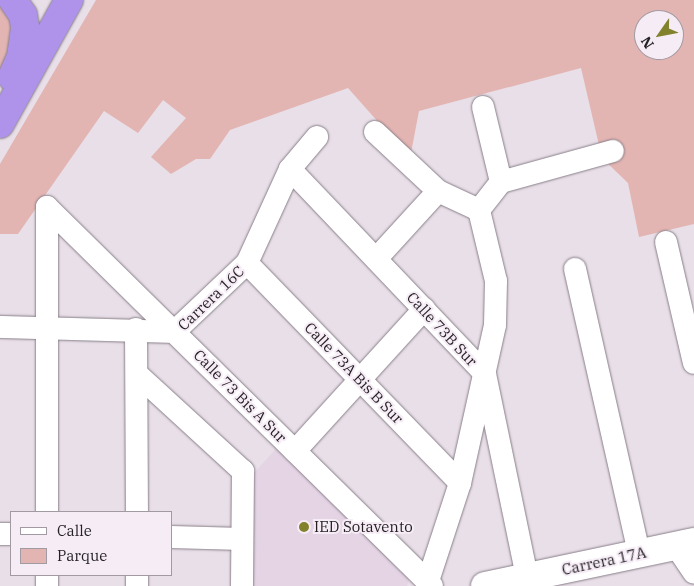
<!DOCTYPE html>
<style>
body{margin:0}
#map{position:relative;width:694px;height:586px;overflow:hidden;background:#e8dfe8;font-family:"IBM Plex Serif",serif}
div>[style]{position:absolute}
.built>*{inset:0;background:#e4d4e4}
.green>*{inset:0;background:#e3b5b2}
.roads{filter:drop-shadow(0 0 1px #887f88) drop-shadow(0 0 1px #887f88)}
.minor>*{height:22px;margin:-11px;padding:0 11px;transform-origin:11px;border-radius:11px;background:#fff}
.tertiary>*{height:28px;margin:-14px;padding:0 14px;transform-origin:14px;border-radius:14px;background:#fff}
.trunk>*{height:28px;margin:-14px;padding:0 14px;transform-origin:14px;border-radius:14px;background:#af92ea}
.dots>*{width:14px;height:14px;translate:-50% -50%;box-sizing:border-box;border:2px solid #f6ecf6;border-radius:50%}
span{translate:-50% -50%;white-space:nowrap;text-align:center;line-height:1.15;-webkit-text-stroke:4px #f6ecf6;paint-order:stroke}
.street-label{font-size:15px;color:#231f23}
.poi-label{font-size:15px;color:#231f23}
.left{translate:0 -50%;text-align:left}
.legend{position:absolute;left:10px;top:511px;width:162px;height:65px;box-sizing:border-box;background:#f6ecf6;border:1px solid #a29aa2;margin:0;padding:6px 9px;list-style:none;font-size:15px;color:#231f23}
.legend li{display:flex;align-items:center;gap:10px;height:25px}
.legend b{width:25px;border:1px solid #a29aa2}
.north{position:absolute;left:634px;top:10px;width:50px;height:50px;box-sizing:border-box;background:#f6ecf6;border:1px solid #a29aa2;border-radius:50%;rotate:237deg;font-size:14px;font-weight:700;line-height:20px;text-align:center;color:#231f23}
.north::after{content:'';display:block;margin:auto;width:18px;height:22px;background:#82822c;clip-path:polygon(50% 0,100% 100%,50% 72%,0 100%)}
</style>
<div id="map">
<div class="built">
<div style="clip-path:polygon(277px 448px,409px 579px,407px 586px,251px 586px,252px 475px)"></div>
</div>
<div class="green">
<div style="clip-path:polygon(evenodd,96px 0,694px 0,694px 224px,639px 237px,628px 183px,602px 158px,581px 68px,419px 111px,410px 158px,348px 88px,230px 130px,210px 159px,196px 159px,171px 174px,151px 157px,186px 118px,163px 100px,138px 133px,104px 111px,18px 234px,0 234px,0 164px,96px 0,644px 20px,674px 20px,674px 50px,644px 50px,644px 20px)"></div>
<div style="clip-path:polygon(0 5px,12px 12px,14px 44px,0 71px)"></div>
</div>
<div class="roads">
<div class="minor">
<div style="left:483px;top:107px;width:77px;rotate:76.5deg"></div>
<div style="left:375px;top:132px;width:86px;rotate:43.1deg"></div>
<div style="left:438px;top:191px;width:45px;rotate:24.9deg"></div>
<div style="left:290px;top:169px;width:283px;rotate:46.4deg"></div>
<div style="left:485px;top:374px;width:207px;rotate:78.3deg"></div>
<div style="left:47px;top:207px;width:540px;rotate:44.55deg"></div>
<div style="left:47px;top:207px;width:305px;rotate:90deg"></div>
<div style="left:479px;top:210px;width:36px;rotate:-52deg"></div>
<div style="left:501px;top:182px;width:116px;rotate:-15.5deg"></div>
<div style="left:666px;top:242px;width:124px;rotate:77deg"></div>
<div style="left:376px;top:259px;width:92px;rotate:-47.6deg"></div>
<div style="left:247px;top:263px;width:306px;rotate:45.9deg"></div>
<div style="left:575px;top:269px;width:292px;rotate:77.3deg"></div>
<div style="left:0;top:327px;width:174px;rotate:1.6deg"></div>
<div style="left:174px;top:332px;width:100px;rotate:-43.4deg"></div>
<div style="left:247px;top:263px;width:103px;rotate:-65.4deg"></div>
<div style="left:290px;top:169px;width:42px;rotate:-49.8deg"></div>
<div style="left:136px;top:329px;width:183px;rotate:89.7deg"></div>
<div style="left:137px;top:374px;width:144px;rotate:42.5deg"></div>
<div style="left:243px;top:471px;width:115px;rotate:90.5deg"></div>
<div style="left:295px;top:451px;width:192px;rotate:-47.7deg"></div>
<div style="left:0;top:534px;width:11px"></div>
<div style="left:171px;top:537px;width:71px;rotate:1.6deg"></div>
<div style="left:676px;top:546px;width:32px;rotate:56deg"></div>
<div style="left:137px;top:575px;width:11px;rotate:90deg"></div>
<div style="left:428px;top:581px;width:103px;rotate:-71.9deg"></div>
<div style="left:460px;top:483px;width:162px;rotate:-77.5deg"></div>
<div style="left:495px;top:325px;width:44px;rotate:-88.7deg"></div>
<div style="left:496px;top:281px;width:73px;rotate:-103.5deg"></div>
<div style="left:47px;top:586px;width:11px;rotate:-90deg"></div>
</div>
<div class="tertiary">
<div style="left:485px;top:586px;width:214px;rotate:-11.9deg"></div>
</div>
<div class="trunk">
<div style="left:12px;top:77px;width:22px;rotate:-66deg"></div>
<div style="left:21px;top:57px;width:30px;rotate:-82deg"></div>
<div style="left:25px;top:27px;width:12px;rotate:-99deg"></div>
<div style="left:23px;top:15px;width:18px;rotate:-124deg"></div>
<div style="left:0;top:124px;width:142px;rotate:-60.9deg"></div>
</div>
</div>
<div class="dots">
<div style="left:304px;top:527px;background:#82822c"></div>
</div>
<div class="street-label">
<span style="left:211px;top:298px;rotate:-44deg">Carrera 16C</span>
<span style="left:442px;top:329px;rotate:47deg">Calle 73B Sur</span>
<span style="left:354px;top:373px;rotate:46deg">Calle 73A Bis B Sur</span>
<span style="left:240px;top:396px;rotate:45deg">Calle 73 Bis A Sur</span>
<span style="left:604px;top:561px;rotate:-12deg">Carrera 17A</span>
</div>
<div class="poi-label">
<span class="left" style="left:314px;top:527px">IED Sotavento</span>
</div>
<ul class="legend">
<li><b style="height:6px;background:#fff"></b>Calle</li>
<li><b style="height:14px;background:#e3b5b2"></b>Parque</li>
</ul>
<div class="north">N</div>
</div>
